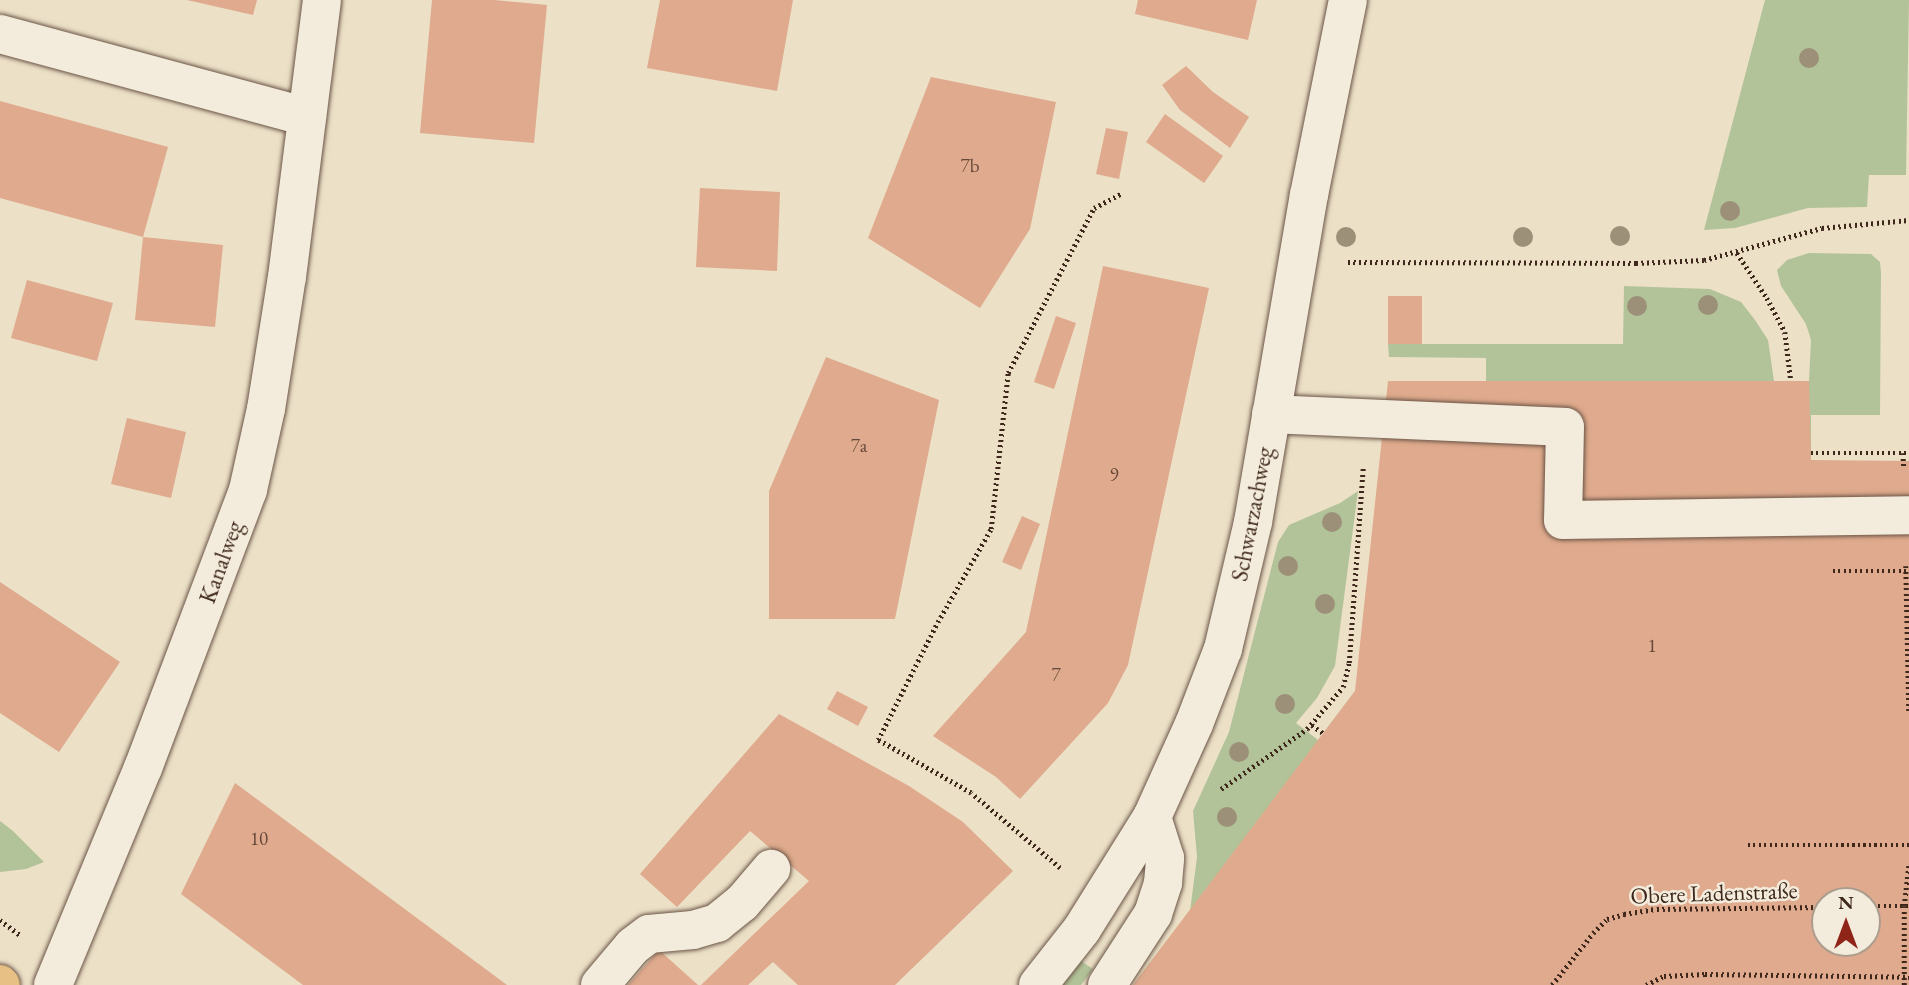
<!DOCTYPE html>
<meta charset="utf-8">
<style>
body{margin:0}
#map{position:relative;width:1909px;height:985px;overflow:hidden;background:#ece0c7;font-family:"EB Garamond",serif}
div>[style]{position:absolute}
.green>*{inset:0;background:#b3c399}
.building>*{inset:0;background:#dfaa8d}
.path>*{height:4.5px;margin-top:-2.25px;transform-origin:0;background:repeating-linear-gradient(90deg,#3e271b 0 2px,transparent 0 5.5px)}
.roads{filter:drop-shadow(0 0 2px #6a5546) drop-shadow(0 0 2px #6a5546)}
.minor>*{height:38px;margin:-19px;padding:0 19px;transform-origin:19px;border-radius:19px;background:#f3ebdb}
.major>*{height:38px;margin:-19px;padding:0 19px;transform-origin:19px;border-radius:19px;background:#e6c084}
.trees>*{width:20px;height:20px;margin:-10px;border-radius:50%;background:#9c9079}
span{translate:-50% -50%;white-space:nowrap;text-align:center;line-height:1.15;-webkit-text-stroke:5px #f3ebdb;paint-order:stroke}
.number-label{font-size:19px;color:#664838}
.number-label span{-webkit-text-stroke-width:0}
.street-label{font-size:23px;color:#3e271b}
.north{position:absolute;left:1811px;top:887px;width:70px;height:70px;box-sizing:border-box;background:#f3ebdb;border:2px solid #ab9d8e;border-radius:50%;rotate:0deg;font-size:19px;font-weight:700;line-height:28px;text-align:center;color:#3e271b}
.north::after{content:'';display:block;margin:auto;width:24px;height:32px;background:#8f2418;clip-path:polygon(50% 0,100% 100%,50% 72%,0 100%)}
</style>
<div id="map">
<div class="green">
<div style="clip-path:polygon(1765px 0,1909px 0,1906px 175px,1869px 175px,1867px 207px,1808px 208px,1735px 228px,1704px 230px)"></div>
<div style="clip-path:polygon(1809px 253px,1871px 254px,1880px 262px,1881px 273px,1880px 415px,1811px 415px,1811px 460px,1486px 381px,1486px 358px,1389px 357px,1388px 344px,1623px 344px,1624px 286px,1710px 289px,1741px 302px,1755px 320px,1768px 340px,1774px 381px,1809px 381px,1811px 340px,1806px 324px,1781px 286px,1777px 270px,1787px 260px)"></div>
<div style="clip-path:polygon(1358px 491px,1335px 666px,1317px 698px,1296px 723px,1318px 740px,1355px 691px,1343px 819px,1133px 985px,1190px 911px,1197px 857px,1193px 811px,1229px 732px,1278px 542px,1289px 525px,1340px 503px)"></div>
<div style="clip-path:polygon(0 821px,13px 831px,44px 862px,26px 869px,0 872px)"></div>
<div style="clip-path:polygon(1081px 961px,1093px 969px,1081px 985px,1063px 985px)"></div>
</div>
<div class="building">
<div style="clip-path:polygon(187px 0,257px 0,253px 15px)"></div>
<div style="clip-path:polygon(432px 0,494px 0,547px 5px,534px 143px,420px 133px)"></div>
<div style="clip-path:polygon(660px 0,793px 0,777px 91px,647px 68px)"></div>
<div style="clip-path:polygon(1138px 0,1257px 0,1248px 40px,1135px 14px)"></div>
<div style="clip-path:polygon(1186px 66px,1213px 92px,1249px 117px,1230px 148px,1180px 110px,1162px 85px)"></div>
<div style="clip-path:polygon(931px 77px,1056px 102px,1030px 229px,980px 308px,868px 238px)"></div>
<div style="clip-path:polygon(0 101px,168px 147px,143px 237px,0 198px)"></div>
<div style="clip-path:polygon(1165px 114px,1223px 156px,1204px 183px,1146px 142px)"></div>
<div style="clip-path:polygon(1106px 128px,1128px 132px,1119px 179px,1096px 174px)"></div>
<div style="clip-path:polygon(700px 188px,780px 192px,777px 271px,696px 267px)"></div>
<div style="clip-path:polygon(143px 237px,223px 245px,215px 327px,135px 320px)"></div>
<div style="clip-path:polygon(1103px 266px,1209px 288px,1128px 665px,1108px 703px,1020px 799px,996px 777px,933px 736px,1026px 632px)"></div>
<div style="clip-path:polygon(27px 280px,113px 303px,97px 361px,11px 338px)"></div>
<div style="clip-path:polygon(1388px 296px,1422px 296px,1422px 344px,1388px 344px)"></div>
<div style="clip-path:polygon(1056px 316px,1076px 323px,1054px 389px,1034px 382px)"></div>
<div style="clip-path:polygon(826px 357px,939px 400px,895px 619px,769px 619px,769px 491px)"></div>
<div style="clip-path:polygon(evenodd,1388px 381px,1809px 381px,1811px 460px,1909px 461px,1909px 985px,1133px 985px,1355px 691px,1388px 381px,1825px 901px,1867px 901px,1867px 943px,1825px 943px,1825px 901px)"></div>
<div style="clip-path:polygon(127px 418px,186px 432px,171px 498px,111px 484px)"></div>
<div style="clip-path:polygon(1022px 516px,1040px 524px,1021px 570px,1002px 562px)"></div>
<div style="clip-path:polygon(0 582px,120px 662px,59px 752px,0 713px)"></div>
<div style="clip-path:polygon(837px 691px,868px 707px,858px 726px,827px 709px)"></div>
<div style="clip-path:polygon(779px 714px,909px 786px,963px 822px,1013px 871px,895px 985px,798px 985px,773px 962px,748px 985px,701px 985px,809px 881px,750px 831px,677px 907px,640px 874px)"></div>
<div style="clip-path:polygon(235px 783px,507px 985px,303px 985px,181px 894px)"></div>
<div style="clip-path:polygon(659px 950px,698px 985px,628px 985px)"></div>
</div>
<div class="path">
<div style="left:1737px;top:253px;width:54px;rotate:56.3deg"></div>
<div style="left:1767px;top:298px;width:38px;rotate:62deg"></div>
<div style="left:1785px;top:332px;width:49px;rotate:83deg"></div>
<div style="left:1348px;top:262px;width:288px;rotate:0.2deg"></div>
<div style="left:1636px;top:263px;width:68px;rotate:-2.5deg"></div>
<div style="left:1704px;top:260px;width:122px;rotate:-15.2deg"></div>
<div style="left:1822px;top:228px;width:87px;rotate:-5.3deg"></div>
<div style="left:1811px;top:453px;width:98px"></div>
<div style="left:1903px;top:453px;width:13px;rotate:86deg"></div>
<div style="left:1906px;top:566px;width:147px;rotate:88.8deg"></div>
<div style="left:1833px;top:571px;width:76px"></div>
<div style="left:1312px;top:725px;width:14px;rotate:36deg"></div>
<div style="left:1221px;top:789px;width:105px;rotate:-34.9deg"></div>
<div style="left:1307px;top:729px;width:55px;rotate:-49.4deg"></div>
<div style="left:1343px;top:687px;width:25px;rotate:-76deg"></div>
<div style="left:1349px;top:663px;width:195px;rotate:-85.9deg"></div>
<div style="left:1748px;top:845px;width:161px"></div>
<div style="left:1060px;top:868px;width:116px;rotate:-139.9deg"></div>
<div style="left:971px;top:793px;width:107px;rotate:-150.3deg"></div>
<div style="left:878px;top:740px;width:127px;rotate:-63.2deg"></div>
<div style="left:935px;top:627px;width:113px;rotate:-60.3deg"></div>
<div style="left:991px;top:529px;width:157px;rotate:-83.8deg"></div>
<div style="left:1008px;top:373px;width:186px;rotate:-62.5deg"></div>
<div style="left:1094px;top:208px;width:30px;rotate:-28deg"></div>
<div style="left:1867px;top:906px;width:42px"></div>
<div style="left:0;top:920px;width:26px;rotate:37deg"></div>
<div style="left:1552px;top:985px;width:66px;rotate:-51.7deg"></div>
<div style="left:1593px;top:933px;width:20px;rotate:-45deg"></div>
<div style="left:1607px;top:919px;width:18px;rotate:-16deg"></div>
<div style="left:1624px;top:914px;width:33px;rotate:-9deg"></div>
<div style="left:1657px;top:909px;width:168px;rotate:-0.7deg"></div>
<div style="left:1646px;top:985px;width:20px;rotate:-27deg"></div>
<div style="left:1664px;top:976px;width:41px;rotate:-2.8deg"></div>
<div style="left:1705px;top:974px;width:204px;rotate:0.8deg"></div>
<div style="left:1904px;top:985px;width:79px;rotate:-90deg"></div>
<div style="left:1904px;top:906px;width:44px;rotate:-83.5deg"></div>
</div>
<div class="roads">
<div class="minor">
<div style="left:0;top:34px;width:318px;rotate:15.1deg"></div>
<div style="left:1271px;top:414px;width:294px;rotate:2.5deg"></div>
<div style="left:1565px;top:427px;width:93px;rotate:91.2deg"></div>
<div style="left:1563px;top:520px;width:346px;rotate:-0.8deg"></div>
<div style="left:53px;top:985px;width:235px;rotate:-67.5deg"></div>
<div style="left:143px;top:768px;width:297px;rotate:-69.3deg"></div>
<div style="left:248px;top:490px;width:83px;rotate:-77.5deg"></div>
<div style="left:266px;top:409px;width:134px;rotate:-81deg"></div>
<div style="left:287px;top:277px;width:279px;rotate:-82.8deg"></div>
<div style="left:600px;top:985px;width:51px;rotate:-49.8deg"></div>
<div style="left:633px;top:946px;width:20px;rotate:-37deg"></div>
<div style="left:649px;top:934px;width:44px;rotate:-5.2deg"></div>
<div style="left:693px;top:930px;width:25px;rotate:-16deg"></div>
<div style="left:717px;top:923px;width:32px;rotate:-39deg"></div>
<div style="left:742px;top:903px;width:45px;rotate:-49.5deg"></div>
<div style="left:1038px;top:985px;width:71px;rotate:-51.8deg"></div>
<div style="left:1082px;top:929px;width:132px;rotate:-58deg"></div>
<div style="left:1152px;top:817px;width:102px;rotate:-65.7deg"></div>
<div style="left:1194px;top:724px;width:80px;rotate:-68.9deg"></div>
<div style="left:1223px;top:649px;width:130px;rotate:-76.7deg"></div>
<div style="left:1253px;top:522px;width:332px;rotate:-80.3deg"></div>
<div style="left:1309px;top:195px;width:199px;rotate:-78.7deg"></div>
<div style="left:1107px;top:985px;width:85px;rotate:-57.1deg"></div>
<div style="left:1153px;top:914px;width:33px;rotate:-72deg"></div>
<div style="left:1163px;top:883px;width:25px;rotate:-85deg"></div>
<div style="left:1165px;top:858px;width:43px;rotate:-107.6deg"></div>
</div>
<div class="major">
<div style="left:0;top:984px;width:1px;rotate:45deg"></div>
</div>
</div>
<div class="trees">
<div style="left:1809px;top:58px"></div>
<div style="left:1730px;top:211px"></div>
<div style="left:1620px;top:236px"></div>
<div style="left:1346px;top:237px"></div>
<div style="left:1523px;top:237px"></div>
<div style="left:1708px;top:305px"></div>
<div style="left:1637px;top:306px"></div>
<div style="left:1332px;top:522px"></div>
<div style="left:1288px;top:566px"></div>
<div style="left:1325px;top:604px"></div>
<div style="left:1285px;top:704px"></div>
<div style="left:1239px;top:752px"></div>
<div style="left:1227px;top:817px"></div>
</div>
<div class="number-label">
<span style="left:970px;top:166px">7b</span>
<span style="left:859px;top:446px">7a</span>
<span style="left:1114px;top:475px">9</span>
<span style="left:1652px;top:646px">1</span>
<span style="left:1056px;top:675px">7</span>
<span style="left:259px;top:839px">10</span>
</div>
<div class="street-label">
<span style="left:1252px;top:514px;rotate:-79deg">Schwarzachweg</span>
<span style="left:221px;top:562px;rotate:-70deg">Kanalweg</span>
<span style="left:1714px;top:893px;rotate:-2deg">Obere Ladenstraße</span>
</div>
<div class="north">N</div>
</div>
